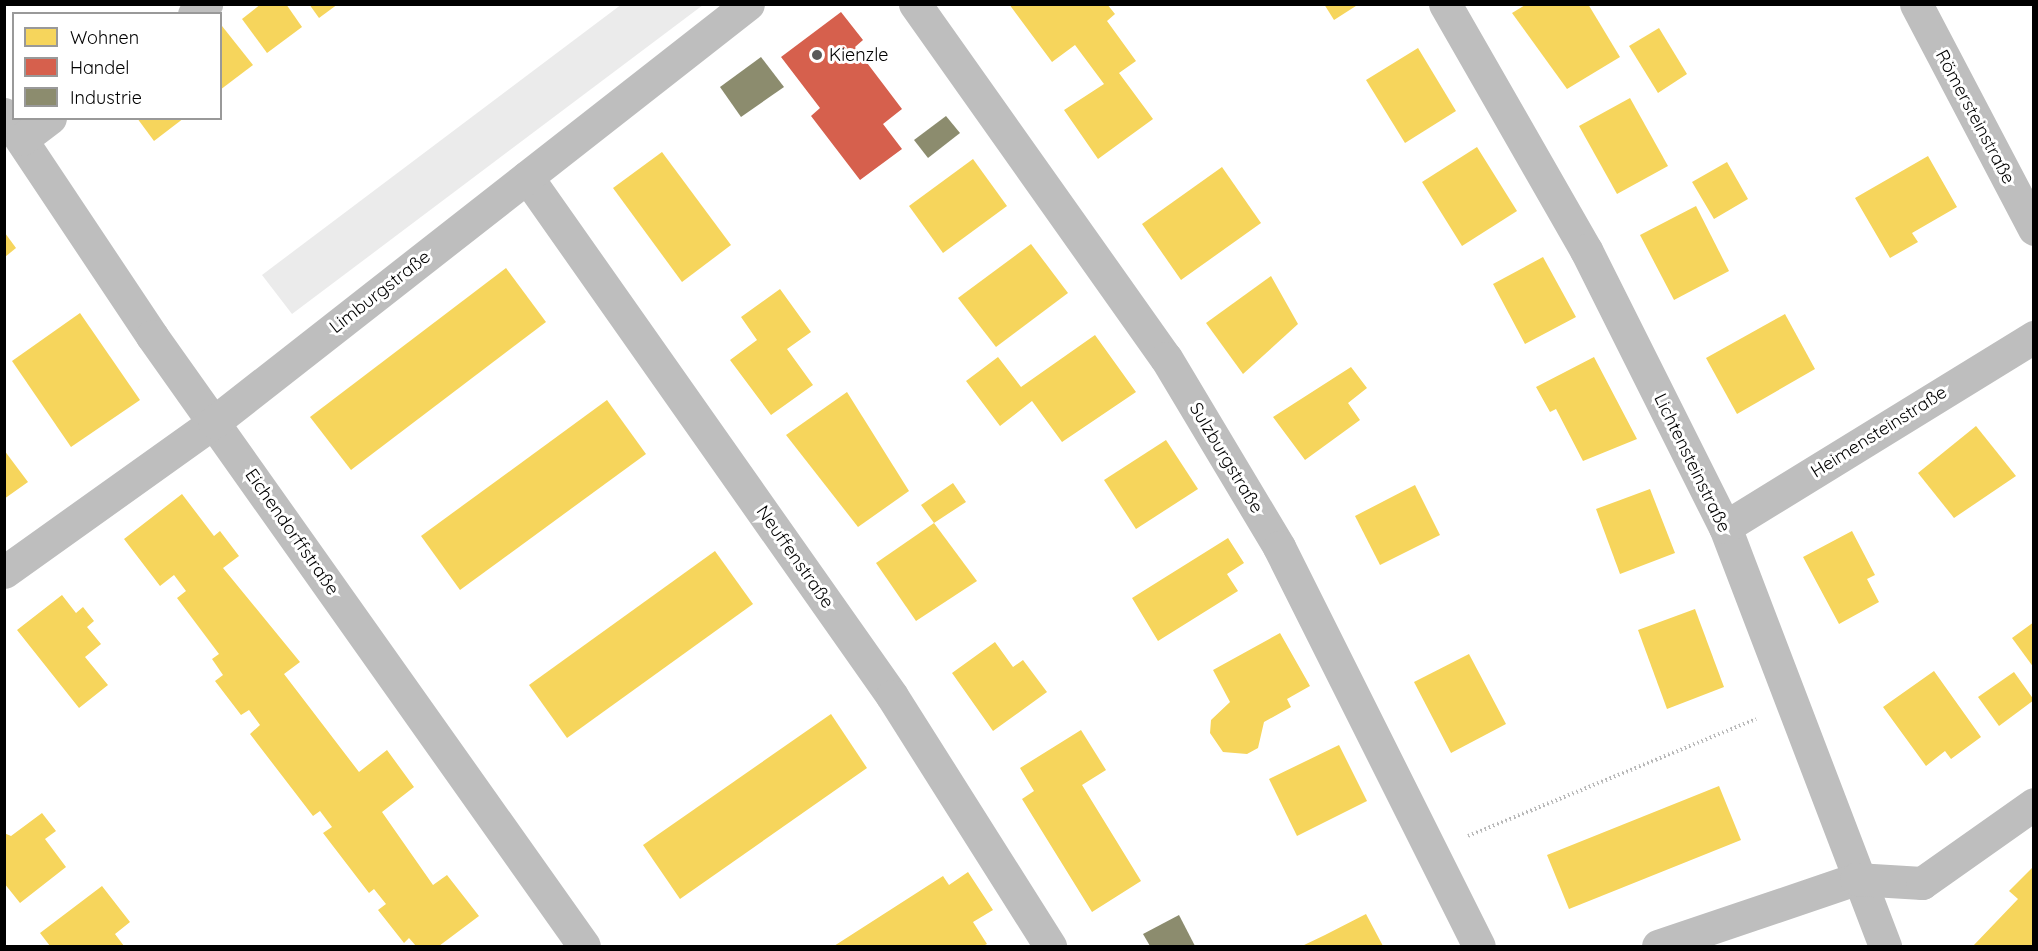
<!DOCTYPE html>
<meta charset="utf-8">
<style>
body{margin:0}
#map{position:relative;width:2038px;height:951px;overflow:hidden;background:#fff;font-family:Quicksand,sans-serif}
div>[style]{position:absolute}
.green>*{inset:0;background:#ebebeb}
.homes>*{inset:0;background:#f6d55c}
.shops>*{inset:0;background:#d6604d}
.industry>*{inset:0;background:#8c8c6e}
.path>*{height:4px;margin-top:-2px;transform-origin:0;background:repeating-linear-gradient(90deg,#b9b9b9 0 1.5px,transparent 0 4.5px)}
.minor>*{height:33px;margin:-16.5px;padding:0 16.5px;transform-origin:16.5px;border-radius:16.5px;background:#bebebe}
.dots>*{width:16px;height:16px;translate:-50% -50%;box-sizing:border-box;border:3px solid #fff;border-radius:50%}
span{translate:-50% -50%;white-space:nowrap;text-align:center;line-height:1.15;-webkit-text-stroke:6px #fff;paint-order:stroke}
.poi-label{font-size:18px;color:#000}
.left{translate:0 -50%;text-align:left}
.street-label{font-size:18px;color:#000}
.frame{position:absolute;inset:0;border:6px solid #000;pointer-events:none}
.legend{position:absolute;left:12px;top:12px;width:210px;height:108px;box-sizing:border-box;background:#fff;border:2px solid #999;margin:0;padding:8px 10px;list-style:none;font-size:18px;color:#000}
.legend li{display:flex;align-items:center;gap:12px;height:30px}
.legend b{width:30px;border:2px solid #999}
</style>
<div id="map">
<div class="green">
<div style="clip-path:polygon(622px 4px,703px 5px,292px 314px,262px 275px)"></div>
</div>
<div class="homes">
<div style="clip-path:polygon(261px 4px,286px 4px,302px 27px,267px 53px,242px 19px)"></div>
<div style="clip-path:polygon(309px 4px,338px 4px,319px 18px)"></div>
<div style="clip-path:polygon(1009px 4px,1107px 4px,1115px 14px,1107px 21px,1136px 61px,1119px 73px,1153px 119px,1098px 159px,1064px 110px,1104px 84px,1075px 45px,1052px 62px)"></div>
<div style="clip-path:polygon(1324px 4px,1359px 4px,1334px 20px)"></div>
<div style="clip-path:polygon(1527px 4px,1588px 4px,1620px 57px,1567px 89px,1512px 13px)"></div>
<div style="clip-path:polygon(222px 26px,253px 65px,220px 90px,220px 27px)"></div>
<div style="clip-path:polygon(1659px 28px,1687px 74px,1658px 93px,1629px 46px)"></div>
<div style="clip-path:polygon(1418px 48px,1456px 111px,1405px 143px,1366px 80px)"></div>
<div style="clip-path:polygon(1630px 98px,1668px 166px,1617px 194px,1579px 126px)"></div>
<div style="clip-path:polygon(137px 118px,184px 118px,154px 141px)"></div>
<div style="clip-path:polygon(1477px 147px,1517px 211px,1462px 246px,1422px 182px)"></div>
<div style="clip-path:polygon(662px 152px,731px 245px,682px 282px,613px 188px)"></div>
<div style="clip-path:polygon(1928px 156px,1957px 207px,1912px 233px,1918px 242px,1890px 258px,1855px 198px)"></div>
<div style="clip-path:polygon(973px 159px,1007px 206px,943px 253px,909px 206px)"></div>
<div style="clip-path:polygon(1727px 162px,1748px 199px,1714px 219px,1692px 182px)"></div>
<div style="clip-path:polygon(1222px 167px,1261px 223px,1181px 280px,1142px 224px)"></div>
<div style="clip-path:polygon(1696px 206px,1729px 271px,1674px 300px,1640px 235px)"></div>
<div style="clip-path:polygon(5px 233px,16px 248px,5px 257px)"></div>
<div style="clip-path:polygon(1031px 244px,1068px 293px,996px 347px,958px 298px)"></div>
<div style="clip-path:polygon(1543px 257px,1576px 317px,1525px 344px,1493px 284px)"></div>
<div style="clip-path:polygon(506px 268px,546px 322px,351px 470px,310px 417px)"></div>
<div style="clip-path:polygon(1271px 276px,1298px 324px,1243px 374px,1206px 323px)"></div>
<div style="clip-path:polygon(780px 289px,811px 332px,787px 349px,813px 385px,771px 415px,730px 360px,757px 340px,741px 317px)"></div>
<div style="clip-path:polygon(80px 313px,140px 400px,71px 447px,12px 361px)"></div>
<div style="clip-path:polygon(1785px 314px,1815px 369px,1737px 414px,1706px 358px)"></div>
<div style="clip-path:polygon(1095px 335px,1136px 392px,1062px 442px,1032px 401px,1000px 426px,966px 381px,998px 357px,1021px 387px)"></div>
<div style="clip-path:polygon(1594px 357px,1637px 439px,1583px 461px,1556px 409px,1550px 412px,1536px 387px)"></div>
<div style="clip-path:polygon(1351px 367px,1367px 388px,1348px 403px,1360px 420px,1305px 460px,1273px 417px)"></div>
<div style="clip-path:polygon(847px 392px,909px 491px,858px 527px,786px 435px)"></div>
<div style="clip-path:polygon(607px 400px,646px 454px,460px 590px,421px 536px)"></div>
<div style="clip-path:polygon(1976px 426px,2016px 476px,1954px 518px,1918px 473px)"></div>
<div style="clip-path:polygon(1166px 440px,1198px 489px,1136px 529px,1104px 480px)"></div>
<div style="clip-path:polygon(4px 450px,28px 482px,4px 499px)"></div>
<div style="clip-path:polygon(953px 483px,966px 502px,934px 523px,921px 505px)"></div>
<div style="clip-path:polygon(1415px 485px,1440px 535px,1380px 565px,1355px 516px)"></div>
<div style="clip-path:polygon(1650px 489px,1675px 553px,1620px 574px,1596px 509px)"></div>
<div style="clip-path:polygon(182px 494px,214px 536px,220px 531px,239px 556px,223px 568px,300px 662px,284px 674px,359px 772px,387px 750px,414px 787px,382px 812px,433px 885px,447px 875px,479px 916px,439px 946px,416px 946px,409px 938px,404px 943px,378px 910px,386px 904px,374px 889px,369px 893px,323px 833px,332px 827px,320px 811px,313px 816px,250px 734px,260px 725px,249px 710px,241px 715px,215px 681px,223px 675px,212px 659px,219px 654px,177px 598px,186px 591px,174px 575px,160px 586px,124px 539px)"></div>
<div style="clip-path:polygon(934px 523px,977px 581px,916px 621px,876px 563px)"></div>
<div style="clip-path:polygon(1852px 531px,1875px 575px,1867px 579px,1879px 602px,1839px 624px,1803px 557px)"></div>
<div style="clip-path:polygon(1228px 538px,1244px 563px,1227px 574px,1238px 591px,1158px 641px,1132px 598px)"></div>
<div style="clip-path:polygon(715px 551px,753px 604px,567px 738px,529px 685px)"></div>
<div style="clip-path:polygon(62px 595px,76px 613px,83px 607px,94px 621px,87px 627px,101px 644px,85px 657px,108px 685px,79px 708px,17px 630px)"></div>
<div style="clip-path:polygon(1695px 609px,1724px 687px,1667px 709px,1638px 630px)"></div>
<div style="clip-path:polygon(2034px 622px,2034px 668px,2012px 638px)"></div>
<div style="clip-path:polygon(1280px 633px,1310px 686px,1287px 699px,1291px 707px,1264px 722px,1258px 748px,1247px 754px,1223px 752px,1210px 733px,1211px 720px,1230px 702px,1213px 670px)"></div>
<div style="clip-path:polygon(995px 642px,1013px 667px,1023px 660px,1047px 692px,993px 731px,952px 673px)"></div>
<div style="clip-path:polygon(1469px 654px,1506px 724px,1451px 753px,1414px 682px)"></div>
<div style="clip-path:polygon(1934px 671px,1981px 737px,1951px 759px,1945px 751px,1926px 766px,1883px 707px)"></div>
<div style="clip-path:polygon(2014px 672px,2034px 700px,1999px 726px,1978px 697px)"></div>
<div style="clip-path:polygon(831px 714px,867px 768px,680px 899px,643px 845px)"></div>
<div style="clip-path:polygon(1081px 730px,1106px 770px,1082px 785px,1141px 881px,1092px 912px,1022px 799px,1034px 791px,1020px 768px)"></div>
<div style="clip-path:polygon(1339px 745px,1367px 801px,1297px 836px,1269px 779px)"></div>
<div style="clip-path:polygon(1719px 786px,1741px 840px,1569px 909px,1547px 855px)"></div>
<div style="clip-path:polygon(42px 813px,56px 831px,45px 839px,66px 867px,20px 903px,4px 883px,4px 833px,11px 836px)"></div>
<div style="clip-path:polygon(2034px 866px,2034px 946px,1973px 946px,2018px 899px,2009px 891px)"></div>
<div style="clip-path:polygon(968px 872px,993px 910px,973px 922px,987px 944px,983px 946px,834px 946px,943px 876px,949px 885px)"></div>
<div style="clip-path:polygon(102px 886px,130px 922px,115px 934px,124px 946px,50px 946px,40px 933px)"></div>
<div style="clip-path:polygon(1366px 914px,1383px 946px,1302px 946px,1325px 935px)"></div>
</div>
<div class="shops">
<div style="clip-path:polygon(841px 12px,863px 40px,855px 47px,902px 109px,883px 124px,902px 149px,860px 180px,811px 116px,820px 108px,781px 57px)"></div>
</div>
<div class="industry">
<div style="clip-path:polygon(761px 57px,784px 87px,741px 117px,720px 87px)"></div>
<div style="clip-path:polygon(946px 116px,960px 133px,928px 158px,914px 140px)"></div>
<div style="clip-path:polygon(1179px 915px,1195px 946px,1150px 946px,1143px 934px)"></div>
</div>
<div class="path">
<div style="left:1468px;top:836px;width:311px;rotate:-22.1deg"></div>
</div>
<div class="minor">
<div style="left:915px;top:4px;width:434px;rotate:54.7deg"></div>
<div style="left:1166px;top:358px;width:220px;rotate:59.1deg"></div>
<div style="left:1279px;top:547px;width:446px;rotate:63.4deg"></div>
<div style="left:1445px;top:4px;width:284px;rotate:60.2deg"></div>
<div style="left:1586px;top:250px;width:310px;rotate:63.4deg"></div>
<div style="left:1725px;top:527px;width:449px;rotate:69.1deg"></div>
<div style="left:1916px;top:4px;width:254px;rotate:62.3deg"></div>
<div style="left:194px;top:14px;width:16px;rotate:-40deg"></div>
<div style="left:4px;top:114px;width:267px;rotate:56.3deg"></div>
<div style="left:152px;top:336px;width:747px;rotate:54.69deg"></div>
<div style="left:22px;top:139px;width:35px;rotate:-37deg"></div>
<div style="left:527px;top:177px;width:634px;rotate:54.88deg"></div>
<div style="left:892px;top:696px;width:296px;rotate:57.7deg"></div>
<div style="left:1725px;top:527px;width:363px;rotate:-31.6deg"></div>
<div style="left:4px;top:572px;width:258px;rotate:-35.5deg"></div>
<div style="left:214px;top:422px;width:678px;rotate:-38.05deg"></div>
<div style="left:1658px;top:946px;width:209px;rotate:-18.7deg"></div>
<div style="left:1856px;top:879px;width:66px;rotate:3.5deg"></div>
<div style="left:1922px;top:883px;width:137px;rotate:-35.2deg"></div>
</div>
<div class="dots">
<div style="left:817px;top:55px;background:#595959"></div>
</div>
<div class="poi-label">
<span class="left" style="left:829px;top:55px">Kienzle</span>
</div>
<div class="street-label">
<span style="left:1975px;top:117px;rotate:62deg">Römersteinstraße</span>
<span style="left:380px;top:292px;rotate:-38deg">Limburgstraße</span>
<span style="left:1879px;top:432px;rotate:-32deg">Heimensteinstraße</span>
<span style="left:1226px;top:458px;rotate:59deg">Sulzburgstraße</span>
<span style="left:1692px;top:463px;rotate:64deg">Lichtensteinstraße</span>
<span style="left:292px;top:532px;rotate:55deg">Eichendorffstraße</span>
<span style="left:795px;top:557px;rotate:55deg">Neuffenstraße</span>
</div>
<div class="frame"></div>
<ul class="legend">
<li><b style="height:16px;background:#f6d55c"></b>Wohnen</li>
<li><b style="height:16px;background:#d6604d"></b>Handel</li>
<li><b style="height:16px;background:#8c8c6e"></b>Industrie</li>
</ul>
</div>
